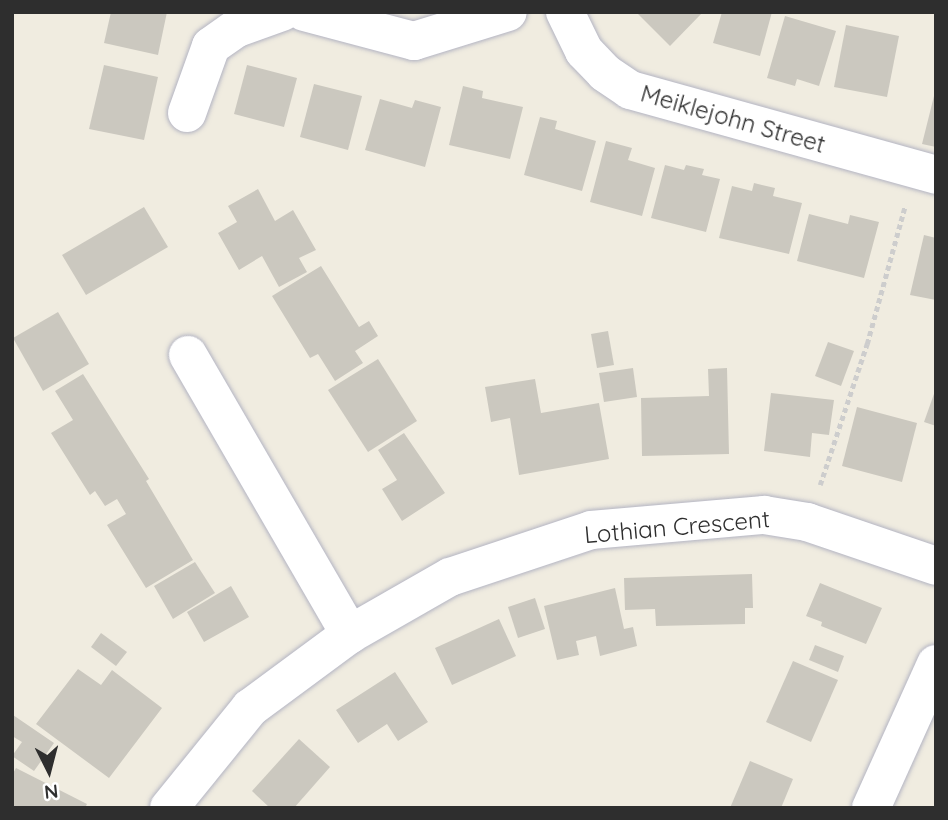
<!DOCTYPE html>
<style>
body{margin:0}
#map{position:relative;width:948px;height:820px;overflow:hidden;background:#f0ece0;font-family:Quicksand,sans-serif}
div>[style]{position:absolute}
.building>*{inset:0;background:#cbc8bf}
.path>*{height:4.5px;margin-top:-2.25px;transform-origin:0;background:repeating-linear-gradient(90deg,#cdcdcd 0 5px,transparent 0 8.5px)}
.roads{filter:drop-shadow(0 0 2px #b3b4c2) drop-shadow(0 0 2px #b3b4c2)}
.minor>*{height:38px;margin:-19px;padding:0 19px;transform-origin:19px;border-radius:19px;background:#fff}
span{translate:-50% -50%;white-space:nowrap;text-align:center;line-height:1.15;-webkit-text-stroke:5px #fff;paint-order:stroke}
.street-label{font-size:24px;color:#2e2e2e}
.frame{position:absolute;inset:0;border:14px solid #2e2e2e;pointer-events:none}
.north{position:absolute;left:14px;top:736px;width:70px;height:70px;-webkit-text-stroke:5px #fff;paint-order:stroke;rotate:174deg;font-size:19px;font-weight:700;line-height:28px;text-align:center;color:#2e2e2e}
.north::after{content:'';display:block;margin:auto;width:24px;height:32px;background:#2e2e2e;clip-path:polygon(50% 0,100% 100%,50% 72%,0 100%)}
</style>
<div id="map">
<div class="building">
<div style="clip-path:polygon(111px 12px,167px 12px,158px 55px,104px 43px)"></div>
<div style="clip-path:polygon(636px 12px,703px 12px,670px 46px)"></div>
<div style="clip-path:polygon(722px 12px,772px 12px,760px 56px,713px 43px)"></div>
<div style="clip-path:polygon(785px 16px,836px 31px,819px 86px,797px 79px,795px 86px,767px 78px)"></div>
<div style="clip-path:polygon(846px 25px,899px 36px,887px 97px,834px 87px)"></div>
<div style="clip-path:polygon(104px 65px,158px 77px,144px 140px,89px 129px)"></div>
<div style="clip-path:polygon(247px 65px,297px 78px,284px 127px,234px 114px)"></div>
<div style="clip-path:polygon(314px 84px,362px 96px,348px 150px,300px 137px)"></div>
<div style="clip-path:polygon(463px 86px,483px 91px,482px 98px,523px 107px,510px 159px,449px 145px)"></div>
<div style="clip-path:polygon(935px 92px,936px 92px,936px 147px,922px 144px)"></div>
<div style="clip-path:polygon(380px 99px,412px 108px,415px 100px,441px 107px,425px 167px,365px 150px)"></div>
<div style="clip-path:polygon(540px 117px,557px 121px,555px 129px,596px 141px,582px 191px,524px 175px)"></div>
<div style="clip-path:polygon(606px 141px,632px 148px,628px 160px,655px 168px,642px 216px,590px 202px)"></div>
<div style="clip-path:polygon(665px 165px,684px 170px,686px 165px,704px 169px,702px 175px,720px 179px,706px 232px,651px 218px)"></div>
<div style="clip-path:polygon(754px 183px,775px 188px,773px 196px,802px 203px,789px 254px,719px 238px,732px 186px,752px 191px)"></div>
<div style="clip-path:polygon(258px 189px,275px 221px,293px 210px,316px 250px,299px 258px,307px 272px,279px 287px,262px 256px,239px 270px,218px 233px,237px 222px,228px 206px)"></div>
<div style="clip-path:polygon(144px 207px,168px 247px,86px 295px,62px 255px)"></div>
<div style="clip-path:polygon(809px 214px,848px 224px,850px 215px,879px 222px,864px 278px,797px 261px)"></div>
<div style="clip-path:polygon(924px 235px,936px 238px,936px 300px,910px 295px)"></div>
<div style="clip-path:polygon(321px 266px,359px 327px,369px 321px,378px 336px,355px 351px,363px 363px,335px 381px,318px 354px,310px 358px,272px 296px)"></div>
<div style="clip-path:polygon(58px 312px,89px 364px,43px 391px,13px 338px)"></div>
<div style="clip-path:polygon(608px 331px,614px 365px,597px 368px,591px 334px)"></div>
<div style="clip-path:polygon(828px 342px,854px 351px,841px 386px,815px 376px)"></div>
<div style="clip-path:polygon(378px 359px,417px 421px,368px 452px,328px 390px)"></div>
<div style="clip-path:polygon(633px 368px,637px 397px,604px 402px,599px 373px)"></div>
<div style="clip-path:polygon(727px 368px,729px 454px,642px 456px,641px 398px,709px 396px,708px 369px)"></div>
<div style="clip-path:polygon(83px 374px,149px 479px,146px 481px,193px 560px,146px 588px,107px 525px,126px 514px,117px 499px,105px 506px,95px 491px,90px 495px,51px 433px,73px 420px,55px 391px)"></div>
<div style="clip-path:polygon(535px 379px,541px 413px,599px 403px,609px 459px,519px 475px,510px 418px,491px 422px,485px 387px)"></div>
<div style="clip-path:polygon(935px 391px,936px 391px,936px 426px,924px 422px)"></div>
<div style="clip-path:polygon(771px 393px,834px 400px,829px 435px,812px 433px,810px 457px,764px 451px)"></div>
<div style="clip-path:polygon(857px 407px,917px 423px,902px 482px,842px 466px)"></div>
<div style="clip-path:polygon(404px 433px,445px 493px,402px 521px,382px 489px,397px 480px,378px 450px)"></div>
<div style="clip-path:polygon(195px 562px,215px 593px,173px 619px,154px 586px)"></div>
<div style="clip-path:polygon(752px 574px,753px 608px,745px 608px,745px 624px,656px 626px,655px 609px,625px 610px,624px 578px)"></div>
<div style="clip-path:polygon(820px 583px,882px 608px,866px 644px,821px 626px,822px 622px,806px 616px)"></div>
<div style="clip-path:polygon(231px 586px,249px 617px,204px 642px,187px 612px)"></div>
<div style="clip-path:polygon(615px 588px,624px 629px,633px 627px,637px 646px,600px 656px,596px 636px,576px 641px,579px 655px,557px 660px,544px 606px)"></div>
<div style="clip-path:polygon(535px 598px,545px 629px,518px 638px,508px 607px)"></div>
<div style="clip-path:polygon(499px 619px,516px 656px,452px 685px,435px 648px)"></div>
<div style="clip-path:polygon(101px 633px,127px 652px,116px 666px,91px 647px)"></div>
<div style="clip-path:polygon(815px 645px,844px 656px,838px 672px,809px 660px)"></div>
<div style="clip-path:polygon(793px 661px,838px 680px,811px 742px,766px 722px)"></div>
<div style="clip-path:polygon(78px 669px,101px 685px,112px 670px,162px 708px,109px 778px,36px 724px)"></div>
<div style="clip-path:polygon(395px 672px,428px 722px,398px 741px,387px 724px,358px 743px,336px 710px)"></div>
<div style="clip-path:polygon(13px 715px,54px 743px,34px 771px,12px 756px,22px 742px,12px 736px)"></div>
<div style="clip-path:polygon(299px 739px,330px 767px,294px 808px,270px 808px,252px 791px)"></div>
<div style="clip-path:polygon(750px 761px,793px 779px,781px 808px,730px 808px)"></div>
<div style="clip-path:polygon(16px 768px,87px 804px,85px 808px,12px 808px,12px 775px)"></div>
</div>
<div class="path">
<div style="left:820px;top:485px;width:149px;rotate:-71.6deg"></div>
<div style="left:867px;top:344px;width:143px;rotate:-74.6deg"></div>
</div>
<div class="roads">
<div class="minor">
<div style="left:304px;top:12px;width:114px;rotate:14.8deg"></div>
<div style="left:414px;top:41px;width:98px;rotate:-17.1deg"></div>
<div style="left:565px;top:12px;width:43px;rotate:64deg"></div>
<div style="left:584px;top:51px;width:30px;rotate:46deg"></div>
<div style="left:605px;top:73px;width:30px;rotate:34deg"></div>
<div style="left:630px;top:90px;width:318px;rotate:15.5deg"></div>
<div style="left:187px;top:113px;width:71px;rotate:-70.3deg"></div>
<div style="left:211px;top:46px;width:32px;rotate:-35deg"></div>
<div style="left:237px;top:28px;width:48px;rotate:-19.6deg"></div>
<div style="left:188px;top:355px;width:323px;rotate:59.9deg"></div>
<div style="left:169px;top:808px;width:129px;rotate:-51deg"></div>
<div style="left:250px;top:708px;width:124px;rotate:-36.5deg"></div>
<div style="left:350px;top:634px;width:115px;rotate:-29.7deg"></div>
<div style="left:450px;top:577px;width:149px;rotate:-18.4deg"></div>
<div style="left:591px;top:530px;width:174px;rotate:-5deg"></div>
<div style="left:764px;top:515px;width:44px;rotate:9.2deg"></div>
<div style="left:807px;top:522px;width:136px;rotate:18.8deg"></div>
<div style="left:871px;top:808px;width:158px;rotate:-65.7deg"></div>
</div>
</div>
<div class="street-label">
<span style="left:733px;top:119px;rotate:16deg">Meiklejohn Street</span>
<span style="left:677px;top:527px;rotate:-5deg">Lothian Crescent</span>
</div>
<div class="frame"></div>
<div class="north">N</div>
</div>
